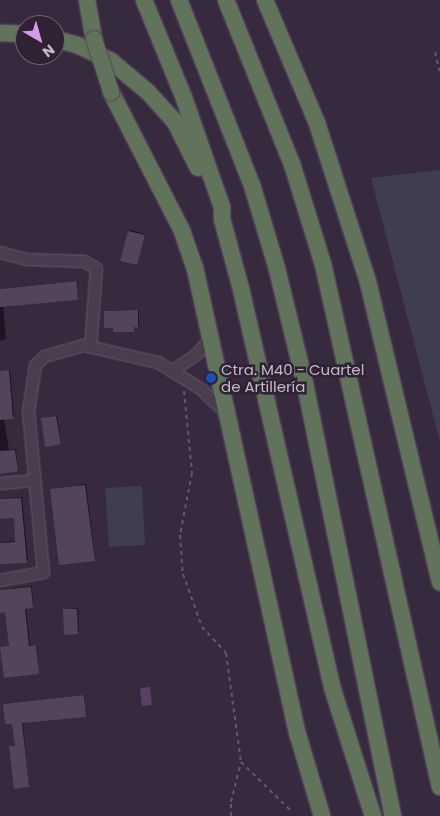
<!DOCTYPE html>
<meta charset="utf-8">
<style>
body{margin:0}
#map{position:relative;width:440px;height:816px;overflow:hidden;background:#37293e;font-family:Poppins,sans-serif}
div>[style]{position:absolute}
.green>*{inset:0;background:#3e3e50}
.water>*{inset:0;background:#574063}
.shadow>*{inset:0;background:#0007}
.building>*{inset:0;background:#53445b}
.path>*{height:2px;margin-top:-1px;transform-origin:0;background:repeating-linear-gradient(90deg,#5e596c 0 4px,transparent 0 8px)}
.roads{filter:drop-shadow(0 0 1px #675b6c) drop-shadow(0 0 1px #675b6c)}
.minor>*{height:11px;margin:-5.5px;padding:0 5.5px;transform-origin:5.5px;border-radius:5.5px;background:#493d4e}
.highway>*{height:16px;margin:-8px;padding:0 8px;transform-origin:8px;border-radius:8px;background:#62735b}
.bridges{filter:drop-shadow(0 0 1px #514556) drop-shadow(0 0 1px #514556)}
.highway-bridge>*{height:16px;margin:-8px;padding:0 8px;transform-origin:8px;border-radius:8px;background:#62735b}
.dots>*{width:14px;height:14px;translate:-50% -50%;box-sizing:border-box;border:2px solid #2e2234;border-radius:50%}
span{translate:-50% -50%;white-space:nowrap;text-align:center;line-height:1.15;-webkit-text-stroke:5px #2e2234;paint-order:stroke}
.poi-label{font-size:15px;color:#c4bac9}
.left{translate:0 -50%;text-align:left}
.north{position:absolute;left:15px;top:15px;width:50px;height:50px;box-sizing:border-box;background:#2e2234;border:1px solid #6a5f70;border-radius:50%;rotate:142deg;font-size:14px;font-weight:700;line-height:20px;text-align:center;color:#c4bac9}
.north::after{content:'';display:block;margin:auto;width:18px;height:22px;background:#d49ceb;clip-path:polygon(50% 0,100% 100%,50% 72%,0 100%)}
</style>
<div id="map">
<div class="green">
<div style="clip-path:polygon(440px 170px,440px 442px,371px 178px)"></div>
<div style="clip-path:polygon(142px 486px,145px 545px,109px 547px,105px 488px)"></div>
</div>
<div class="water">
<div style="clip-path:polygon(150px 687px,152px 705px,142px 706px,140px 688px)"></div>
</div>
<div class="shadow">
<div style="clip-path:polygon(130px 230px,145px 234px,136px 264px,129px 231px)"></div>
<div style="clip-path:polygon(78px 281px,78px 299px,3px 306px,6px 339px,0 341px,0 289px)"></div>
<div style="clip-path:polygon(139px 310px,139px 325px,135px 326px,133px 330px,105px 311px)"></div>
<div style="clip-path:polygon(10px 370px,14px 416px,4px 419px,9px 450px,16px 449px,18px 469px,0 472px,0 371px)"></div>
<div style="clip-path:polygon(57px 415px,61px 442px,60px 443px,42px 419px)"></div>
<div style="clip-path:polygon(86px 484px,95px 558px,94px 560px,51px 490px)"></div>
<div style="clip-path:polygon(22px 497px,28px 560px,0 563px,0 542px,17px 541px,15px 516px,0 517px,0 499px)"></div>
<div style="clip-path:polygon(32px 586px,33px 606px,26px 608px,30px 645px,37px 645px,38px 673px,2px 648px,10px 646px,6px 611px,0 612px,0 590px)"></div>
<div style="clip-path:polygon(78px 608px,79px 632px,77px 633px,64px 610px)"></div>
<div style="clip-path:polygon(85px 695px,85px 716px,23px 722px,28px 786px,11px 747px,16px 745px,14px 722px,4px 704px)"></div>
</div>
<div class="building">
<div style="clip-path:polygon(128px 231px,145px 235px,137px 265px,120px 261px)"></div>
<div style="clip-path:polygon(77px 281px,78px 300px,0 307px,0 289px)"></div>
<div style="clip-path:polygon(138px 310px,138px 328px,134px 327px,134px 332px,113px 332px,113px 328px,104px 328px,104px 311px)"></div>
<div style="clip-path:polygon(9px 370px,13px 419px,0 420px,0 371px)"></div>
<div style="clip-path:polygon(56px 416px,61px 444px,45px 447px,41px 418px)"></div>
<div style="clip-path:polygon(15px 450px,18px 471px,0 474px,0 451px)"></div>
<div style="clip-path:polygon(85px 485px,95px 561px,59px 565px,50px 489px)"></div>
<div style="clip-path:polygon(21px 498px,27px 563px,0 564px,0 543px,15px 542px,14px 518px,0 519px,0 499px)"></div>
<div style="clip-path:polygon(31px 587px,33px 608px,25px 609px,29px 646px,36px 645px,39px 674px,4px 678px,0 647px,9px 646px,5px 612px,0 613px,0 590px)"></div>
<div style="clip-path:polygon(63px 609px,77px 609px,78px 634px,64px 635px)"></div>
<div style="clip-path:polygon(84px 695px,86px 717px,22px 723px,29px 787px,14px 789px,9px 746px,15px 746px,12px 724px,5px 724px,3px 704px)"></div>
</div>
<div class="path">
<div style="left:435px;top:52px;width:22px;rotate:77deg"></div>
<div style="left:184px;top:391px;width:82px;rotate:84.4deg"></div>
<div style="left:192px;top:473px;width:63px;rotate:101deg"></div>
<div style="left:180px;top:535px;width:39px;rotate:86deg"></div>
<div style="left:183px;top:574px;width:56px;rotate:70.3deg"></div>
<div style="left:202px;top:627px;width:35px;rotate:47deg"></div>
<div style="left:226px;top:653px;width:110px;rotate:82.2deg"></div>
<div style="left:241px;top:762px;width:69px;rotate:44.4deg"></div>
<div style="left:231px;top:816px;width:14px;rotate:-90deg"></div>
<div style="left:231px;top:802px;width:41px;rotate:-76deg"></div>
</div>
<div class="roads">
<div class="minor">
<div style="left:0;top:252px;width:28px;rotate:15deg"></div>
<div style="left:27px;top:259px;width:57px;rotate:2deg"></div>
<div style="left:84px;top:261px;width:14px;rotate:30deg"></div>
<div style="left:96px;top:268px;width:79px;rotate:94.3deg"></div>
<div style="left:171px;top:371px;width:30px;rotate:-34deg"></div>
<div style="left:196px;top:354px;width:21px;rotate:-49deg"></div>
<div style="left:0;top:483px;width:34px;rotate:-5deg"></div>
<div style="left:0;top:580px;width:44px;rotate:-10.5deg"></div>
<div style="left:43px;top:572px;width:162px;rotate:-95.3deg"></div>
<div style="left:28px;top:411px;width:47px;rotate:-81.3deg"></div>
<div style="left:35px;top:365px;width:13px;rotate:-45deg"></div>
<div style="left:44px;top:356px;width:41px;rotate:-15.8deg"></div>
<div style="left:83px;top:345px;width:77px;rotate:12.8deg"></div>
<div style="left:158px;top:362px;width:51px;rotate:32.1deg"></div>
<div style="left:201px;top:389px;width:36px;rotate:44deg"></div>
</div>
<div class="highway">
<div style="left:87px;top:0;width:40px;rotate:80deg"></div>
<div style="left:144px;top:0;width:106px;rotate:67.8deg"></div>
<div style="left:184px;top:98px;width:115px;rotate:70.8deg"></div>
<div style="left:222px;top:207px;width:12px;rotate:90deg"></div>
<div style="left:222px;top:219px;width:73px;rotate:74.8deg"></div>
<div style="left:241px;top:289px;width:411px;rotate:77.1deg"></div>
<div style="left:333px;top:690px;width:132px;rotate:72.4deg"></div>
<div style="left:179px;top:0;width:199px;rotate:68.5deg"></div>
<div style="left:252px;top:185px;width:88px;rotate:73.4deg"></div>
<div style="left:277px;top:269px;width:118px;rotate:76.3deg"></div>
<div style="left:305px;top:384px;width:441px;rotate:78.5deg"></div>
<div style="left:226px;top:0;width:177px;rotate:68.1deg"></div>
<div style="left:292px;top:164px;width:105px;rotate:72.8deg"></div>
<div style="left:323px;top:264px;width:536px;rotate:77.39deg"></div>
<div style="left:265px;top:0;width:134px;rotate:67.1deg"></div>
<div style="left:317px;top:123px;width:167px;rotate:72.2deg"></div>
<div style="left:368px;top:282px;width:309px;rotate:76.5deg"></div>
<div style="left:0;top:33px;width:25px;rotate:2deg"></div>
<div style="left:55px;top:39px;width:23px;rotate:15deg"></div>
<div style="left:77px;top:45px;width:38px;rotate:25deg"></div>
<div style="left:111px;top:61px;width:48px;rotate:40deg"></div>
<div style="left:148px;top:92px;width:40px;rotate:48deg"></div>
<div style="left:175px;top:122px;width:51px;rotate:63.4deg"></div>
<div style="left:111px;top:92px;width:156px;rotate:62.9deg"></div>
<div style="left:182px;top:231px;width:39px;rotate:71deg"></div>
<div style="left:195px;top:268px;width:478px;rotate:77.6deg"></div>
<div style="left:298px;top:735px;width:84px;rotate:73.5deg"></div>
</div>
</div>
<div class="bridges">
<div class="highway-bridge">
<div style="left:94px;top:39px;width:56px;rotate:72.2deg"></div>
</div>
</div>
<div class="dots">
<div style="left:211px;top:378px;background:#1a4fb4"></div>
</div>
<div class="poi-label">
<span class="left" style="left:221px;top:378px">Ctra. M40 - Cuartel<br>de Artillería</span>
</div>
<div class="north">N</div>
</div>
